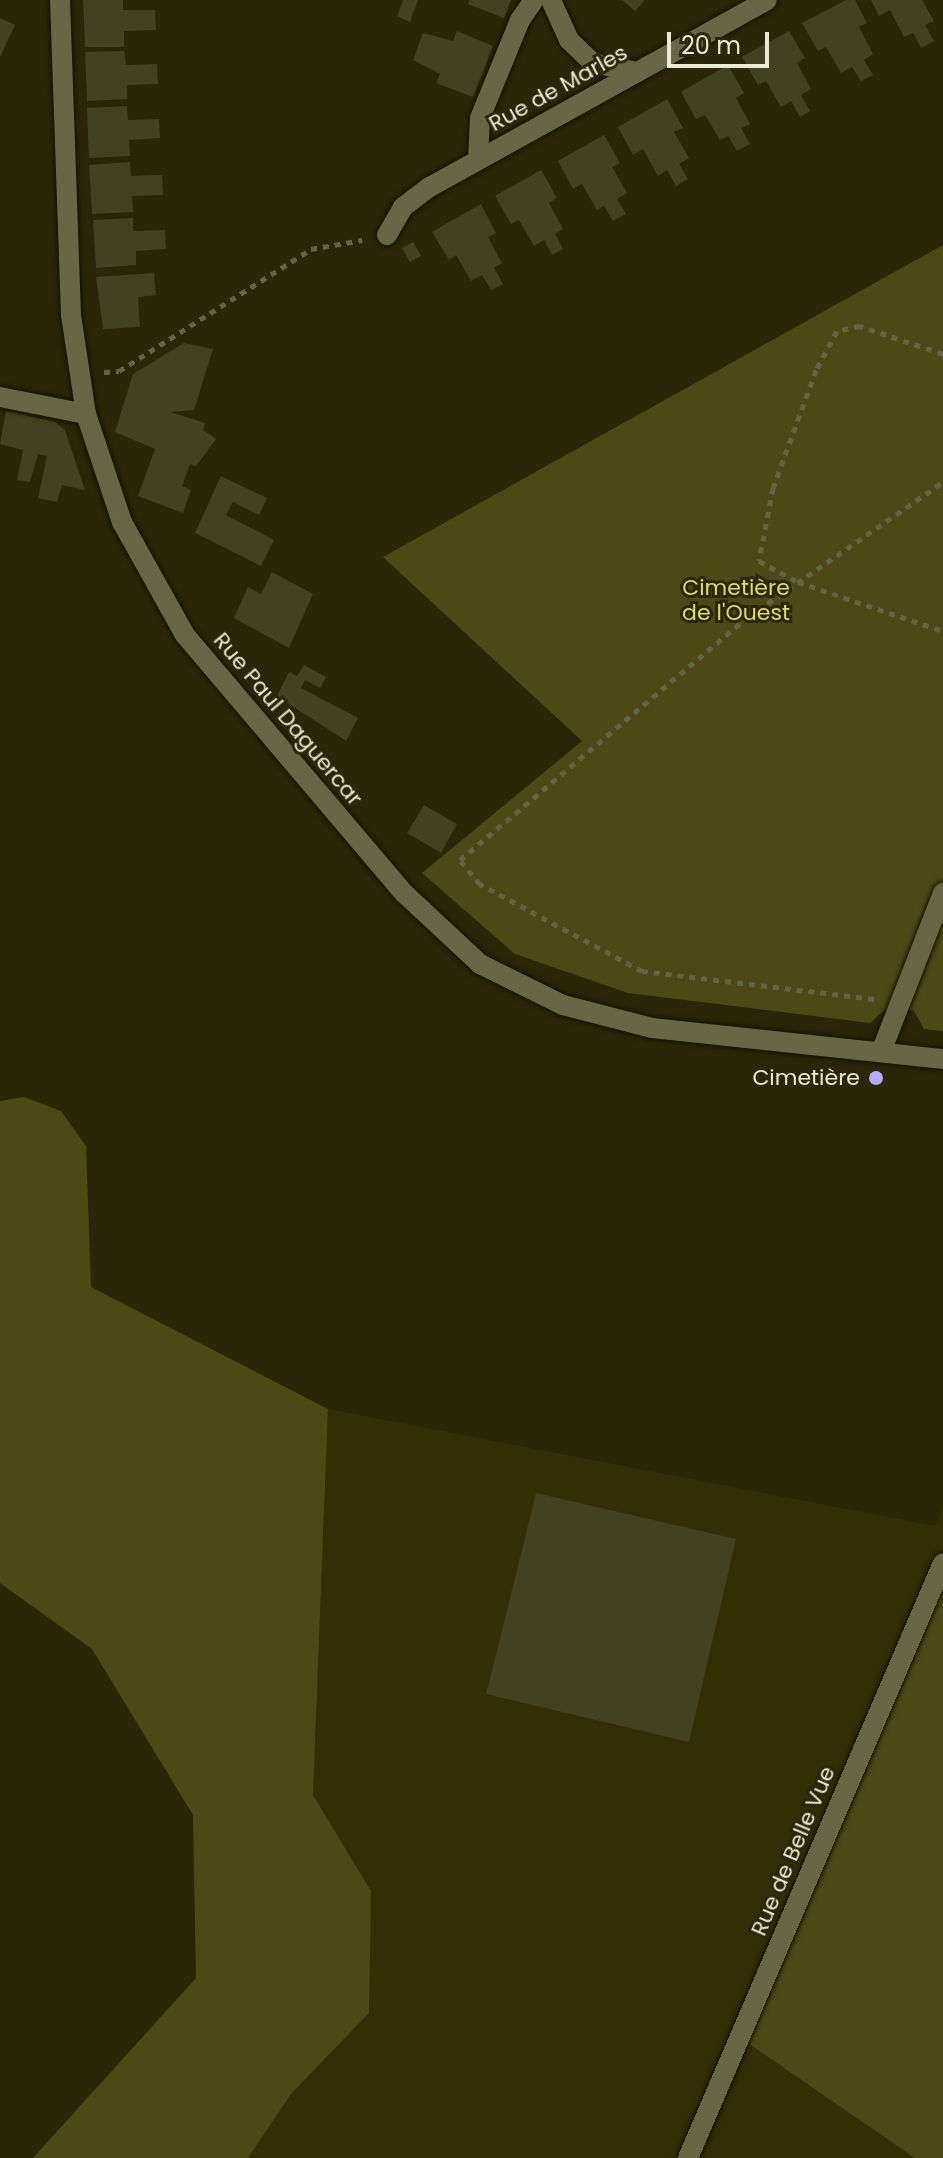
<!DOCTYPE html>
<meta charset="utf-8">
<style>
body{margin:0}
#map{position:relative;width:943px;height:2158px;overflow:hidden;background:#292707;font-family:Poppins,sans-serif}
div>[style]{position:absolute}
.built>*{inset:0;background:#322f05}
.green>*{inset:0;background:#4c4914}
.building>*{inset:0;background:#424121}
.path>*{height:5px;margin-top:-2.5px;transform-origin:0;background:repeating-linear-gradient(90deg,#646347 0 6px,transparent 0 12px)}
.roads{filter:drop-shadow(0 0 2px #111000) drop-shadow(0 0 2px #111000)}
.minor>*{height:20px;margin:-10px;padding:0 10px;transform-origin:10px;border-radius:10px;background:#686745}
.dots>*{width:22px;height:22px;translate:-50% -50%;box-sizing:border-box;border:4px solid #292707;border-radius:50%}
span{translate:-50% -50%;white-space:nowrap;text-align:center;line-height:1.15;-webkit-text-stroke:6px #292707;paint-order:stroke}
.street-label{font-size:22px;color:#e9e9d7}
.park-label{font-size:22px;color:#e2db61}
.poi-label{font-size:22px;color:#e9e9d7}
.right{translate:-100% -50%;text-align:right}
.scale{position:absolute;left:667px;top:32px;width:102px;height:36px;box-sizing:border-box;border:4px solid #e9e9d7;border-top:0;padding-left:10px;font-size:24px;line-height:28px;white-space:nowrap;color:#e9e9d7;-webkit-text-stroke:6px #292707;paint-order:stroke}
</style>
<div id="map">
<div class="built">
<div style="clip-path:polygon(328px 1409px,935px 1526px,943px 1507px,943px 2158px,248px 2158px,291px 2094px,369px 2013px,371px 1891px,313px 1795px)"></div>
</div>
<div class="green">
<div style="clip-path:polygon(943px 245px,943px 1031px,924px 1029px,914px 1011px,889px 1006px,870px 1023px,628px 993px,515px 954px,422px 873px,582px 741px,383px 557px)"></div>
<div style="clip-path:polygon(24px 1097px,61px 1111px,86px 1146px,91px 1287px,328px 1409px,313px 1795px,371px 1891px,369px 2013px,291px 2094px,248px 2158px,33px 2158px,196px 1978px,193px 1815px,92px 1649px,0 1583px,0 1101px)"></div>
<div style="clip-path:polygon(943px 1563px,943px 2158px,915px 2158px,739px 2037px)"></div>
</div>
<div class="building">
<div style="clip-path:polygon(83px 0,123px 0,123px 10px,155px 10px,156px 30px,124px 31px,124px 47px,85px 47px)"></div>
<div style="clip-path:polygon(403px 0,418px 0,410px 22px,397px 16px)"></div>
<div style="clip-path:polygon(469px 0,511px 0,504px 18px,468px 4px)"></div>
<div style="clip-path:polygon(622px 0,645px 0,635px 11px)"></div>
<div style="clip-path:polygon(846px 0,855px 0,867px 23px,859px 27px,873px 54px,864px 60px,873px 75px,861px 81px,852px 67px,841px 73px,826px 47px,818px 51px,802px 23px)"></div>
<div style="clip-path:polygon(871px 0,922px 0,934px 21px,925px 25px,934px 41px,921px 48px,913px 33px,904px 37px,890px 10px,879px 16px)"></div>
<div style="clip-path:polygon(0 18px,15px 25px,0 57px)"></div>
<div style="clip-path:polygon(457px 31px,493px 46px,473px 97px,436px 83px,440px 74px,413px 60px,423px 33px,453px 41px)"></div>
<div style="clip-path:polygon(789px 31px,805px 58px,797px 63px,811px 89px,801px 95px,810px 111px,800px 117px,791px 101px,781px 107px,766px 81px,758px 85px,742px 57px)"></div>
<div style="clip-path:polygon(124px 51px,126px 65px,157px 64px,158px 84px,127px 85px,127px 99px,87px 101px,85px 52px)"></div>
<div style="clip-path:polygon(728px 65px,744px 93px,736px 98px,750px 124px,741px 128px,750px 144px,737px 151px,728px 136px,720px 140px,705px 115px,696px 119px,681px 92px)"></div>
<div style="clip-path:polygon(667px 99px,683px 128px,674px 132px,689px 158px,679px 164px,688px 179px,676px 186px,667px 170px,658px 176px,643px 149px,633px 155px,618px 127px)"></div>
<div style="clip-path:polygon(127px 106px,128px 120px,159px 119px,160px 138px,129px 140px,130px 156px,89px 158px,87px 108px)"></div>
<div style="clip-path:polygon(604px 135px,620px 163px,612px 167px,627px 193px,617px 199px,626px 214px,613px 221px,604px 206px,597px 210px,582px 184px,573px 189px,558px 161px)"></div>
<div style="clip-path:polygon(130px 162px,131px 176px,162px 175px,163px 195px,132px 196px,133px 212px,92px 214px,89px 165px)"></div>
<div style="clip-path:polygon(541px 170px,557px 198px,549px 203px,563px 229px,555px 234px,563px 249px,552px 255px,544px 240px,534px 246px,519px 220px,511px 224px,495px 196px)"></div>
<div style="clip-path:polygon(481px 204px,496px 233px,488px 237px,502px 263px,494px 268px,503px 284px,491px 290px,482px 275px,471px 281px,456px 255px,449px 260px,432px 232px)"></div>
<div style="clip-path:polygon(133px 218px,133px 231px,165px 230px,166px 249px,136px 251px,136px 265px,96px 268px,93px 220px)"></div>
<div style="clip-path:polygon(413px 242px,421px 256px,410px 262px,402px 248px)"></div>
<div style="clip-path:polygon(154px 273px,156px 295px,138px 297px,140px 327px,103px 329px,96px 277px)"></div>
<div style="clip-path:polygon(184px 343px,213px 349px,194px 410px,170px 412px,205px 423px,203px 430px,216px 439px,196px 466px,190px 464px,182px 486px,191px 490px,183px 513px,138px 496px,155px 449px,115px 432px,133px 374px)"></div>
<div style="clip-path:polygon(6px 411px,55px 422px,65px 430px,85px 490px,62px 485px,57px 502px,38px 498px,47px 456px,38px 454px,30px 482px,17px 480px,23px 450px,0 444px)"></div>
<div style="clip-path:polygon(221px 476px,267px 498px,259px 515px,233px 502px,226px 515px,274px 540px,261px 566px,195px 533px)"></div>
<div style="clip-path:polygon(272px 572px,313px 594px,289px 648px,234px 618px,248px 587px,261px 594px)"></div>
<div style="clip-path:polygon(304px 665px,326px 677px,320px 688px,305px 680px,301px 688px,358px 718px,346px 741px,277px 696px,289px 672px,297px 676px)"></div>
<div style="clip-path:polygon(424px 805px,457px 824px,441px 853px,407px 833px)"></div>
<div style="clip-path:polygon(536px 1493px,736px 1539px,689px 1742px,486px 1694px)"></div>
</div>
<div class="path">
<div style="left:943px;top:354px;width:88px;rotate:-161.4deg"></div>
<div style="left:860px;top:326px;width:24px;rotate:168deg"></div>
<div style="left:837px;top:331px;width:44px;rotate:118.3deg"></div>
<div style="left:816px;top:370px;width:126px;rotate:110deg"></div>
<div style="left:773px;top:488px;width:74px;rotate:100.9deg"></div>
<div style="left:759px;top:561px;width:44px;rotate:28.3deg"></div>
<div style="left:798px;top:582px;width:153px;rotate:18.7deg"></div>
<div style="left:104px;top:372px;width:15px;rotate:-4deg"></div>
<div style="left:119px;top:371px;width:227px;rotate:-32.4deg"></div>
<div style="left:311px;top:249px;width:52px;rotate:-10deg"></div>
<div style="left:874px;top:999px;width:234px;rotate:-173.1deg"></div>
<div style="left:642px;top:971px;width:184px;rotate:-151.8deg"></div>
<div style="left:480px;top:884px;width:31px;rotate:-130deg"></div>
<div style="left:460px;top:860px;width:377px;rotate:-40.2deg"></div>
<div style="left:748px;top:617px;width:237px;rotate:-34.7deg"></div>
</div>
<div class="roads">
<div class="minor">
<div style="left:60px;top:0;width:315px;rotate:88deg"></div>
<div style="left:71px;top:315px;width:100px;rotate:81.4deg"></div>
<div style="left:86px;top:414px;width:114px;rotate:71.6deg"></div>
<div style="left:122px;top:522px;width:129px;rotate:60.9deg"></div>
<div style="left:185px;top:635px;width:340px;rotate:49.7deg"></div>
<div style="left:405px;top:894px;width:103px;rotate:43deg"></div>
<div style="left:480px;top:964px;width:93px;rotate:26.3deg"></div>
<div style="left:563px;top:1005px;width:92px;rotate:14.5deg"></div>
<div style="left:652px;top:1028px;width:293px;rotate:6.1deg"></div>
<div style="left:551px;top:0;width:44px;rotate:65.8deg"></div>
<div style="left:569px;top:40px;width:33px;rotate:44deg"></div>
<div style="left:593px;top:63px;width:45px;rotate:11.6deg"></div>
<div style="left:478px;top:160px;width:42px;rotate:-87.3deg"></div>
<div style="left:480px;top:118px;width:106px;rotate:-67.8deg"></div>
<div style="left:520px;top:20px;width:24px;rotate:-55deg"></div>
<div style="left:387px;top:235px;width:32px;rotate:-60deg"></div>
<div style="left:403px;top:207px;width:34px;rotate:-37deg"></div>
<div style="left:430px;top:187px;width:385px;rotate:-29deg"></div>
<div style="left:0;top:397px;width:88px;rotate:11.2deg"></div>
<div style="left:881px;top:1052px;width:171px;rotate:-68.7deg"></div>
<div style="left:688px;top:2158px;width:647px;rotate:-66.8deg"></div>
</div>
</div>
<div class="dots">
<div style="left:876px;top:1078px;background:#b1adfa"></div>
</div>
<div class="street-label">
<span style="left:558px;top:88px;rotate:-29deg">Rue de Marles</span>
<span style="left:288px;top:719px;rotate:50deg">Rue Paul Daguercar</span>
<span style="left:793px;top:1851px;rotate:-67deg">Rue de Belle Vue</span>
</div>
<div class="park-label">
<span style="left:736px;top:600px">Cimetière<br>de l'Ouest</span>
</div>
<div class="poi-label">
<span class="right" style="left:860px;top:1078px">Cimetière</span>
</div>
<div class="scale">20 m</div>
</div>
